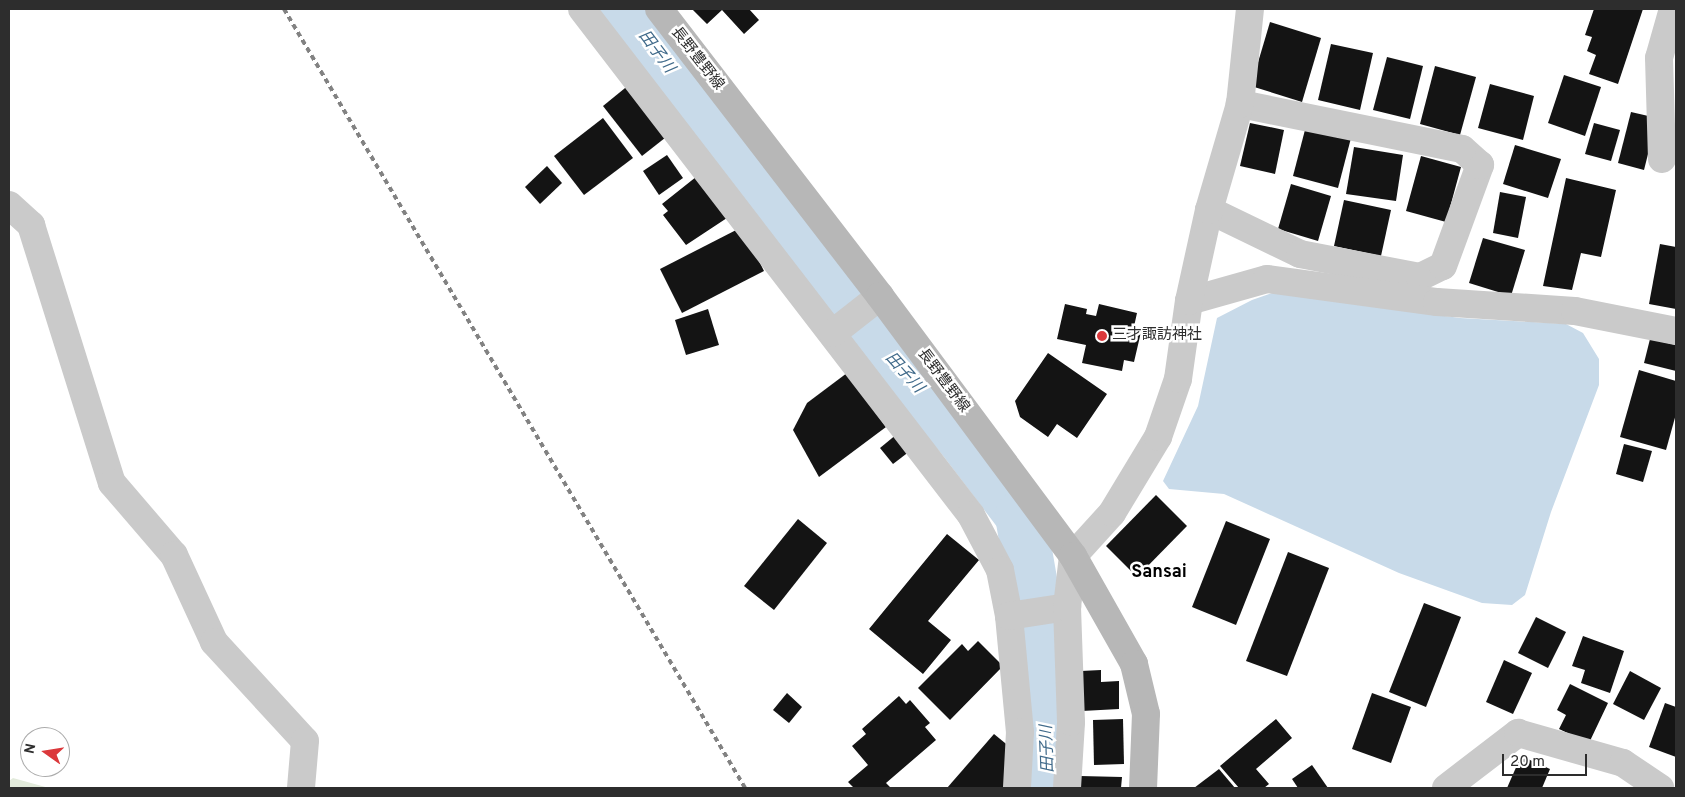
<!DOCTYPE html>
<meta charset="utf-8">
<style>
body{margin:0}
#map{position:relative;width:1685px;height:797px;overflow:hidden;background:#fff;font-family:Overpass,"Noto Sans JP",sans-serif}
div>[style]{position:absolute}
.green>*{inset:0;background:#e2eadb}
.water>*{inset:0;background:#c8dae9}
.river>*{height:51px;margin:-25.5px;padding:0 25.5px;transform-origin:25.5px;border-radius:25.5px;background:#c8dae9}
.building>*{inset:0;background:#141414}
.street>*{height:28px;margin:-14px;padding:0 14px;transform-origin:14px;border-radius:14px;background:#cacaca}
.secondary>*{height:28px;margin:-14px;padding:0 14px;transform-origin:14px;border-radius:14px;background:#b7b7b7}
.rail>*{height:4px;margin-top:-2px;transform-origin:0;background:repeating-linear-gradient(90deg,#828282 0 5px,transparent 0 9px)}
.dots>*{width:14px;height:14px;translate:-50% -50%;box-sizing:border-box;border:2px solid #fff;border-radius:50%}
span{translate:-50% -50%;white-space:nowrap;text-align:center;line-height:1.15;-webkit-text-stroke:5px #fff;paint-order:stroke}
.street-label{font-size:15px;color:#2d2d2d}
.poi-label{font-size:15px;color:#2d2d2d}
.left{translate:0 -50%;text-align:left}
.water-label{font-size:16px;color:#406a8a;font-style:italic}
.quarter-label{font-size:18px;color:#000;font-weight:700}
.frame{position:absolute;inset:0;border:10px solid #2d2d2d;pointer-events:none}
.north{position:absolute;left:20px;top:727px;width:50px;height:50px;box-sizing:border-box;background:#fff;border:1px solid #ababab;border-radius:50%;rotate:283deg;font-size:14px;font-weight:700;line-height:20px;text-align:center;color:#2d2d2d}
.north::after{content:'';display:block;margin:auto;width:18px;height:22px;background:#db383b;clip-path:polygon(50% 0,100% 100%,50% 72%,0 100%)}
.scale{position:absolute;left:1502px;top:754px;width:85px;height:22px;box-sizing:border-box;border:2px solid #2d2d2d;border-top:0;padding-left:6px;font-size:15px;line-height:18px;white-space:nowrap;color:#2d2d2d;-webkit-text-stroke:4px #fff;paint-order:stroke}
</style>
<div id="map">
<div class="green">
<div style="clip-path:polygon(13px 778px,49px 788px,9px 788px,9px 781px)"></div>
</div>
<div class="water">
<div style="clip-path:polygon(1289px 287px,1407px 311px,1460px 318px,1566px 324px,1583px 333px,1599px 359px,1599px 385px,1551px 512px,1525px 595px,1512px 605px,1482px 603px,1399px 573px,1224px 494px,1169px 489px,1163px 481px,1198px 406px,1217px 318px,1252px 300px)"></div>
</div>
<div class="river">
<div style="left:624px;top:9px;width:384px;rotate:53.2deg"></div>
<div style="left:854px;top:317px;width:159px;rotate:48.3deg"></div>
<div style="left:960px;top:436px;width:99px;rotate:52.8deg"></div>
<div style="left:1020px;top:515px;width:149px;rotate:80.3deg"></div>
<div style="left:1045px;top:662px;width:126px;rotate:87.7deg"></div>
</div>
<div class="building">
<div style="clip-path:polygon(692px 9px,749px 9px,759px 20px,744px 34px,722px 10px,707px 24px)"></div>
<div style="clip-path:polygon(1594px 9px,1643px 9px,1618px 84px,1589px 74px,1596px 55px,1587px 51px,1592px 37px,1585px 35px)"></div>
<div style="clip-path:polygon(1270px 22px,1321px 38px,1302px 102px,1251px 86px)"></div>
<div style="clip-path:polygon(1331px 44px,1373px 53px,1360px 110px,1318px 100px)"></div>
<div style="clip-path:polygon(1387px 57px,1423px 66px,1410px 119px,1373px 110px)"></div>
<div style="clip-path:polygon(1435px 66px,1476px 77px,1460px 135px,1420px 124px)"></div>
<div style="clip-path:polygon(1564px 75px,1601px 87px,1585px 136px,1548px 123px)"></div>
<div style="clip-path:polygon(630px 84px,670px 134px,642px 156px,603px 106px)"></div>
<div style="clip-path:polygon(1490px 84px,1534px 96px,1523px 140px,1478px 128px)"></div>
<div style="clip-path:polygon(1631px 112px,1657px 118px,1644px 170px,1618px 163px)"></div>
<div style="clip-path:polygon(603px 118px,633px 158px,584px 195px,554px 156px)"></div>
<div style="clip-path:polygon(1250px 123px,1284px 130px,1275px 174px,1240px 166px)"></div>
<div style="clip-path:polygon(1594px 123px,1620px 130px,1611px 161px,1585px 154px)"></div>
<div style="clip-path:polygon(1306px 126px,1351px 138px,1338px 188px,1293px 176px)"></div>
<div style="clip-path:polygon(1515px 145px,1561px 159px,1548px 198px,1503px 184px)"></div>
<div style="clip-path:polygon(1354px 147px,1403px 155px,1396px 201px,1346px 194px)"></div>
<div style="clip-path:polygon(667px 155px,683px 178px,659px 195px,643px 171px)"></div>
<div style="clip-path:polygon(1421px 156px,1461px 167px,1446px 222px,1406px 211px)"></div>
<div style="clip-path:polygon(547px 166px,562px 183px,540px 204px,525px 187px)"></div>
<div style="clip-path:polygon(701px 173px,733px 214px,686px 245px,663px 215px,668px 211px,662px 204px)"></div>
<div style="clip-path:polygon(1566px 178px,1616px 190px,1601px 257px,1581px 253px,1572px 290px,1543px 286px)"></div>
<div style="clip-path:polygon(1291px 184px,1331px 196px,1318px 241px,1278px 229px)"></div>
<div style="clip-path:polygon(1500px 192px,1526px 197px,1518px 238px,1493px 233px)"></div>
<div style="clip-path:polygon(1344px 200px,1391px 210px,1381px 256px,1334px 246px)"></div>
<div style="clip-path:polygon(742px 227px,764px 271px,682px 313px,660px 269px)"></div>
<div style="clip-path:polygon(1483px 238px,1525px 250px,1511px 296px,1469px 283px)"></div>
<div style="clip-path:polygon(1660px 244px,1676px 247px,1676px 309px,1649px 304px)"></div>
<div style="clip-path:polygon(1065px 304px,1087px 309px,1086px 314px,1096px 316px,1099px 304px,1137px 313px,1133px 331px,1141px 332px,1134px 362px,1124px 360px,1122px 371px,1082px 363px,1086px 345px,1057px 339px)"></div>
<div style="clip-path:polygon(708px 309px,719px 345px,686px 355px,675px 320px)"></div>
<div style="clip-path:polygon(1650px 339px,1676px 345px,1676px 371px,1644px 363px)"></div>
<div style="clip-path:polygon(1048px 353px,1107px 394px,1077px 438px,1057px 424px,1048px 437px,1020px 417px,1015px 401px)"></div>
<div style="clip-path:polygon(1639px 370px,1676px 381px,1676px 414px,1666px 450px,1620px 437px)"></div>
<div style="clip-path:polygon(847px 373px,886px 427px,819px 477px,793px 430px,807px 403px)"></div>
<div style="clip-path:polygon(897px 434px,910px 451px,893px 464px,880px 448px)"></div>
<div style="clip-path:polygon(1624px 444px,1652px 451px,1643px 482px,1616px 474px)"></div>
<div style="clip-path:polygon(1156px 495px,1187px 526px,1137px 577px,1106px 546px)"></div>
<div style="clip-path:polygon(798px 519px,827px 543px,774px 610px,744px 586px)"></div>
<div style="clip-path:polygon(1226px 521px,1270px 539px,1236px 625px,1192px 607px)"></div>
<div style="clip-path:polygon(947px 534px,979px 560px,928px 621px,951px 640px,923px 674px,869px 629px)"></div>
<div style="clip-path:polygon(1288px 552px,1329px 568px,1287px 676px,1246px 661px)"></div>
<div style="clip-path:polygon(1424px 603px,1461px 617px,1426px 707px,1389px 692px)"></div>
<div style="clip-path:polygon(1536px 617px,1566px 632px,1548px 668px,1518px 653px)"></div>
<div style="clip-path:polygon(1583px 636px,1624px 651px,1610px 693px,1581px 683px,1585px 670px,1572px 666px)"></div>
<div style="clip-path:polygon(978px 641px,1003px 666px,950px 720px,918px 688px,962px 644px,968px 651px)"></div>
<div style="clip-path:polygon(1504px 660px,1532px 673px,1513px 714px,1486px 702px)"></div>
<div style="clip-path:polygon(1101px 670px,1101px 682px,1119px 681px,1119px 709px,1082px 711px,1081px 671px)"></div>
<div style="clip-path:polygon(1630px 671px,1661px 688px,1644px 720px,1613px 704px)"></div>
<div style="clip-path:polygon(1570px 684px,1608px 703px,1589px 743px,1559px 729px,1566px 715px,1557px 710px)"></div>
<div style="clip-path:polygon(787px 693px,802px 707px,789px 723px,773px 710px)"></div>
<div style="clip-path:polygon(1372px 693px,1411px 707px,1391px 763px,1352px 749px)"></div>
<div style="clip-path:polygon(899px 696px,906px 704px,910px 700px,930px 723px,925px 727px,936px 740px,886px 783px,891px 788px,854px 788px,848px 782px,868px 765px,852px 746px,866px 734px,862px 729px)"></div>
<div style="clip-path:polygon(1665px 703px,1676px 707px,1676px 757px,1649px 747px)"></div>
<div style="clip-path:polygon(1123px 719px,1124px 764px,1094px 765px,1093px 720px)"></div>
<div style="clip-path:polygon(1276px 719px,1292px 738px,1256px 769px,1269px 784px,1264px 788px,1239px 788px,1220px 766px)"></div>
<div style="clip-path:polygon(994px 734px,1016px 752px,1011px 788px,947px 788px)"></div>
<div style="clip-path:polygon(1521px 756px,1550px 769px,1542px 788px,1507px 788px)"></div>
<div style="clip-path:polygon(1312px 765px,1328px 788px,1298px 788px,1292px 779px)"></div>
<div style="clip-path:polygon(1219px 769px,1235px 788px,1194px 788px)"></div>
<div style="clip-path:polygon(1080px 776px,1122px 777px,1121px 788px,1079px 788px)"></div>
</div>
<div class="street">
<div style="left:582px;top:9px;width:638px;rotate:52.45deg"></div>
<div style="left:971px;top:515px;width:62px;rotate:62.2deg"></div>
<div style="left:1000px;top:570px;width:47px;rotate:78.9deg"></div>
<div style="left:1009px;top:616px;width:117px;rotate:84.6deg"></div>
<div style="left:1020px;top:732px;width:56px;rotate:93.1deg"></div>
<div style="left:1662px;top:159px;width:101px;rotate:-91.7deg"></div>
<div style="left:1659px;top:58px;width:51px;rotate:-74.1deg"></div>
<div style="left:9px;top:205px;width:30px;rotate:42deg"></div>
<div style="left:31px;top:225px;width:270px;rotate:72.6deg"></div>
<div style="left:112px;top:483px;width:95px;rotate:49.3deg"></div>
<div style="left:174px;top:555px;width:96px;rotate:65.3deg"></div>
<div style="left:214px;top:642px;width:134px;rotate:47.4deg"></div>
<div style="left:305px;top:741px;width:47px;rotate:94.9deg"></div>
<div style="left:1209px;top:210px;width:101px;rotate:25.8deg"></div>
<div style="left:1300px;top:254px;width:122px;rotate:10.9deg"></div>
<div style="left:1420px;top:277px;width:25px;rotate:-26deg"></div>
<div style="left:1443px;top:266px;width:108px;rotate:-69.9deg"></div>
<div style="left:1480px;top:165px;width:24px;rotate:-138deg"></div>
<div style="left:1462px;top:149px;width:227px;rotate:-168.5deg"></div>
<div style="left:1189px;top:301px;width:81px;rotate:-15.8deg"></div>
<div style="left:1267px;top:279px;width:172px;rotate:7.7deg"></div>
<div style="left:1437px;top:302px;width:138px;rotate:3.7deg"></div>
<div style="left:1575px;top:311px;width:103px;rotate:11.2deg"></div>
<div style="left:833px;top:333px;width:60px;rotate:-38.2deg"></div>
<div style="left:1009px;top:616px;width:59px;rotate:-8.8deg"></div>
<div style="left:1067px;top:788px;width:66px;rotate:-86.5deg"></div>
<div style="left:1071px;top:722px;width:115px;rotate:-92deg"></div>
<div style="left:1067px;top:607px;width:51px;rotate:-83.3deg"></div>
<div style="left:1073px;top:556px;width:58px;rotate:-47.8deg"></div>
<div style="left:1112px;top:513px;width:89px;rotate:-58.8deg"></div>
<div style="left:1158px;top:437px;width:61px;rotate:-71deg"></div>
<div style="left:1178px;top:379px;width:79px;rotate:-82deg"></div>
<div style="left:1189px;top:301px;width:93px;rotate:-77.6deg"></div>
<div style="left:1209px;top:210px;width:110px;rotate:-73.7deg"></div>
<div style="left:1240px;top:104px;width:96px;rotate:-84deg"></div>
<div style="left:1446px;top:788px;width:91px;rotate:-37.4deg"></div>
<div style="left:1518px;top:733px;width:109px;rotate:15.9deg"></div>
<div style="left:1623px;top:763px;width:45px;rotate:34deg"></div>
</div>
<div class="secondary">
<div style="left:659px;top:9px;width:362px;rotate:52.4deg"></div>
<div style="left:880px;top:296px;width:324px;rotate:53.4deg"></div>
<div style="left:1073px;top:556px;width:124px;rotate:60.5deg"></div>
<div style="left:1134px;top:664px;width:51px;rotate:76.5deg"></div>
<div style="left:1146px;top:714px;width:74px;rotate:92.3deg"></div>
</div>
<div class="rail">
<div style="left:284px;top:9px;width:905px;rotate:59.38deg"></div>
</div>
<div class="dots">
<div style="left:1102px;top:336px;background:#db383b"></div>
</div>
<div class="street-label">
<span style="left:697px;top:59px;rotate:52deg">長野豊野線</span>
<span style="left:943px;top:381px;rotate:53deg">長野豊野線</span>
</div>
<div class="poi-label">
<span class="left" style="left:1112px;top:336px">三才諏訪神社</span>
</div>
<div class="water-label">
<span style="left:656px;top:52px;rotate:53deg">田子川</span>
<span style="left:904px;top:373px;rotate:48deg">田子川</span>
<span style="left:1048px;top:749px;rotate:-92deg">田子川</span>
</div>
<div class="quarter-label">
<span style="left:1159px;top:573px">Sansai</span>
</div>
<div class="frame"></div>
<div class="north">N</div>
<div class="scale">20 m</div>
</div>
